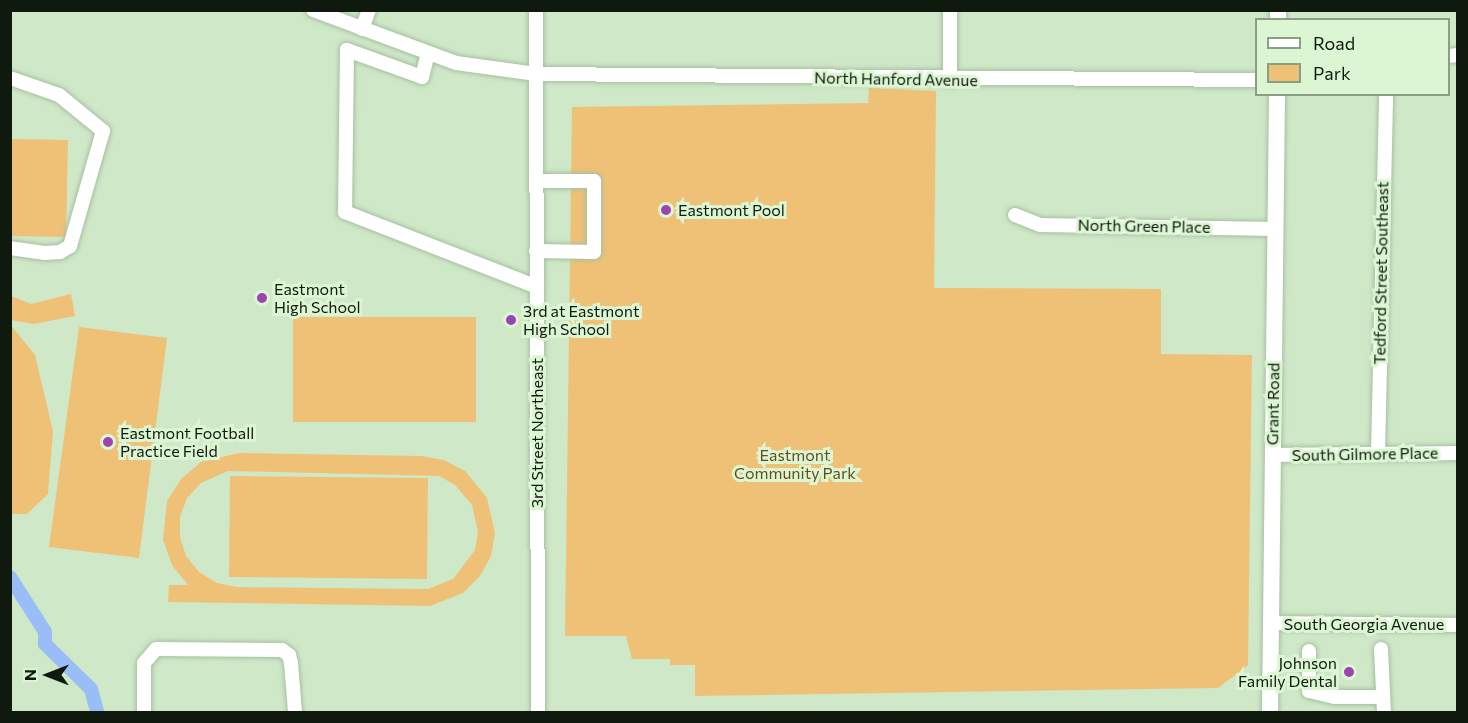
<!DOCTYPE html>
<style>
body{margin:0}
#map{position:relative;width:1468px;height:723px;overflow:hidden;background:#cfe8c8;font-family:Commissioner,sans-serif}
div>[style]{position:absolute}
.green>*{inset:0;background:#efc177}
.canal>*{height:14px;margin:-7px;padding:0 7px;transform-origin:7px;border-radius:7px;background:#99bdf6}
.roads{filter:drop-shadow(0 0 2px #a7c0a1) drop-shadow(0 0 2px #a7c0a1)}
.minor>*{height:14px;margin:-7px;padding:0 7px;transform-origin:7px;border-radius:7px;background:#fff}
.major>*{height:16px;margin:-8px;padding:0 8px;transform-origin:8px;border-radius:8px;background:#fff}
.dots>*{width:16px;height:16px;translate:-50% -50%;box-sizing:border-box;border:3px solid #dcf6d4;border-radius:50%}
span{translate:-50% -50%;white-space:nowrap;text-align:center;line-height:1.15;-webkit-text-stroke:6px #dcf6d4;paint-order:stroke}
.street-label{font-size:16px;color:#10190d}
.poi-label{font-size:16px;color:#10190d}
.left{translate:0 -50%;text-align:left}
.right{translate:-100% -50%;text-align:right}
.park-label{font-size:16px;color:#664c1d}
.frame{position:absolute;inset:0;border:12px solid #10190d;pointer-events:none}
.legend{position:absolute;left:1255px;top:18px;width:195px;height:78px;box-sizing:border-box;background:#dcf6d4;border:2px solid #8a9e84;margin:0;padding:8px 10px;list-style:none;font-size:18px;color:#10190d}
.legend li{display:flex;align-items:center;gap:12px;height:30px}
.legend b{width:30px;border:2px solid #8a9e84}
.north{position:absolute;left:18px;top:645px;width:60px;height:60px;-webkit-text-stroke:4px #dcf6d4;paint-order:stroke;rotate:270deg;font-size:16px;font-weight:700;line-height:24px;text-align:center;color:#10190d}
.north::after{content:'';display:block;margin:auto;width:21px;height:27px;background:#10190d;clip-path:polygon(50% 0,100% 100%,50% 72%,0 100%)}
</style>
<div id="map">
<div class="green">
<div style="clip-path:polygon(869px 88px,936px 91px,934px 288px,1161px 289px,1161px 354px,1252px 355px,1248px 665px,1218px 688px,695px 696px,695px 665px,670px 665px,670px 659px,632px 659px,626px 636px,565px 636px,572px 107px,868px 103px)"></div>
<div style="clip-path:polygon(11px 139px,68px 140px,66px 237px,11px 236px)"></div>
<div style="clip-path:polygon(71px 294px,75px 316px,34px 324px,11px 320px,11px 296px,31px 304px)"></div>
<div style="clip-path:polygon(293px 317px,476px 317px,476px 422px,293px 422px)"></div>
<div style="clip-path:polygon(10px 324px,35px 355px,53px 431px,48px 494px,27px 514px,11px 514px)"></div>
<div style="clip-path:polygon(79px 327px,167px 338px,139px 558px,49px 547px)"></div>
<div style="clip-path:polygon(evenodd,239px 453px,421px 456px,444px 460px,465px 471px,487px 498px,495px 533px,491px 556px,480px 576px,463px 593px,430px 606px,168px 602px,169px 585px,188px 585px,172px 565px,163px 540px,167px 501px,181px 479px,201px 462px,239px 453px,228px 471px,439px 476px,455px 485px,472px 505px,478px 532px,475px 550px,453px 579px,428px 589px,236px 587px,217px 583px,199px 572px,186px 556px,180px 537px,180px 517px,187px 498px,201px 483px,228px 471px)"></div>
<div style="clip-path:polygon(230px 476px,428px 478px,427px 579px,229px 577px)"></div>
</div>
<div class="canal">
<div style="left:10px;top:577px;width:65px;rotate:57.5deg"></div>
<div style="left:45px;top:632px;width:12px;rotate:90deg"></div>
<div style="left:45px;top:644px;width:64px;rotate:44.4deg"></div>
<div style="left:91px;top:689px;width:24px;rotate:75deg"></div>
</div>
<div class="roads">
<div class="minor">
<div style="left:313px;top:10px;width:153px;rotate:20.3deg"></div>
<div style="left:456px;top:63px;width:81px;rotate:7.8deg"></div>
<div style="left:536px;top:74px;width:720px;rotate:0.48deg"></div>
<div style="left:536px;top:10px;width:702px;rotate:89.84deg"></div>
<div style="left:362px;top:29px;width:20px;rotate:-70deg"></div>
<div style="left:428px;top:53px;width:25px;rotate:104deg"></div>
<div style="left:422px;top:77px;width:80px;rotate:-160.2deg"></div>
<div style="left:347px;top:50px;width:162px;rotate:90.7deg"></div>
<div style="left:345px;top:212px;width:206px;rotate:21.3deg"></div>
<div style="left:1448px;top:56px;width:10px;rotate:-6deg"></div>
<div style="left:10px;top:78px;width:52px;rotate:19.1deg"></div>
<div style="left:59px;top:95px;width:57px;rotate:39.3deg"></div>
<div style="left:103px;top:131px;width:120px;rotate:106deg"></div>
<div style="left:70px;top:246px;width:12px;rotate:149deg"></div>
<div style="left:60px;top:252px;width:15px;rotate:176deg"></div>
<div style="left:45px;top:253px;width:35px;rotate:-172deg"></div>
<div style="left:950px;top:80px;width:70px;rotate:-90deg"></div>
<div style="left:536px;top:181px;width:58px"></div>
<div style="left:594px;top:181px;width:71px;rotate:90deg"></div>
<div style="left:594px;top:252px;width:58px;rotate:-179deg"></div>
<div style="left:1015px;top:215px;width:27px;rotate:22deg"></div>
<div style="left:1040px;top:225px;width:235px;rotate:1deg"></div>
<div style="left:1378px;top:453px;width:359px;rotate:-88.7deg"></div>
<div style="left:1273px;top:455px;width:185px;rotate:-0.6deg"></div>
<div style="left:1271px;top:623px;width:187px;rotate:0.6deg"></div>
<div style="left:1381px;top:649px;width:63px;rotate:87.3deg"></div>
<div style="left:1309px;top:651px;width:40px;rotate:90deg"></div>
<div style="left:1309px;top:691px;width:27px;rotate:13deg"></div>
<div style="left:1335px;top:697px;width:46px"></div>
<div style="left:144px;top:712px;width:49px;rotate:-90deg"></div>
<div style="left:144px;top:663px;width:18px;rotate:-49deg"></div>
<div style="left:156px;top:649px;width:126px;rotate:0.5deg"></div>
<div style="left:282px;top:650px;width:9px;rotate:36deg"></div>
<div style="left:289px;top:655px;width:8px;rotate:76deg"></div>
<div style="left:291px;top:663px;width:49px;rotate:85.3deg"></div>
</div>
<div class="major">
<div style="left:1278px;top:20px;width:10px;rotate:-90deg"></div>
<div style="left:1270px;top:712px;width:618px;rotate:-89.35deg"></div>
</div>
</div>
<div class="dots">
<div style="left:666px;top:210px;background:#9c45b2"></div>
<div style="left:262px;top:298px;background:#9c45b2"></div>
<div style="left:511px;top:320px;background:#9c45b2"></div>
<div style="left:108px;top:442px;background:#9c45b2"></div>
<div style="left:1349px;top:672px;background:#9c45b2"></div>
</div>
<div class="street-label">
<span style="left:896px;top:79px;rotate:1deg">North Hanford Avenue</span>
<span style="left:1144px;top:226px;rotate:1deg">North Green Place</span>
<span style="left:1381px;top:273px;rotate:-89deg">Tedford Street Southeast</span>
<span style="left:1273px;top:404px;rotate:-89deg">Grant Road</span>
<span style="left:537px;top:433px;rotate:-90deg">3rd Street Northeast</span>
<span style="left:1365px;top:454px;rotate:-1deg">South Gilmore Place</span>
<span style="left:1364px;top:624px">South Georgia Avenue</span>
</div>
<div class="poi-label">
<span class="left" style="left:678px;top:210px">Eastmont Pool</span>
<span class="left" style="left:274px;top:298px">Eastmont<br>High School</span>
<span class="left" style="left:523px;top:320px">3rd at Eastmont<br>High School</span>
<span class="left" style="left:120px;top:442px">Eastmont Football<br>Practice Field</span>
<span class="right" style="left:1337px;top:672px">Johnson<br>Family Dental</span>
</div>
<div class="park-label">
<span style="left:795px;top:464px">Eastmont<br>Community Park</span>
</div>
<div class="frame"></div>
<ul class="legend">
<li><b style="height:8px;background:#fff"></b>Road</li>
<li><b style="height:16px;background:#efc177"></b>Park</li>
</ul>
<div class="north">N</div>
</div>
